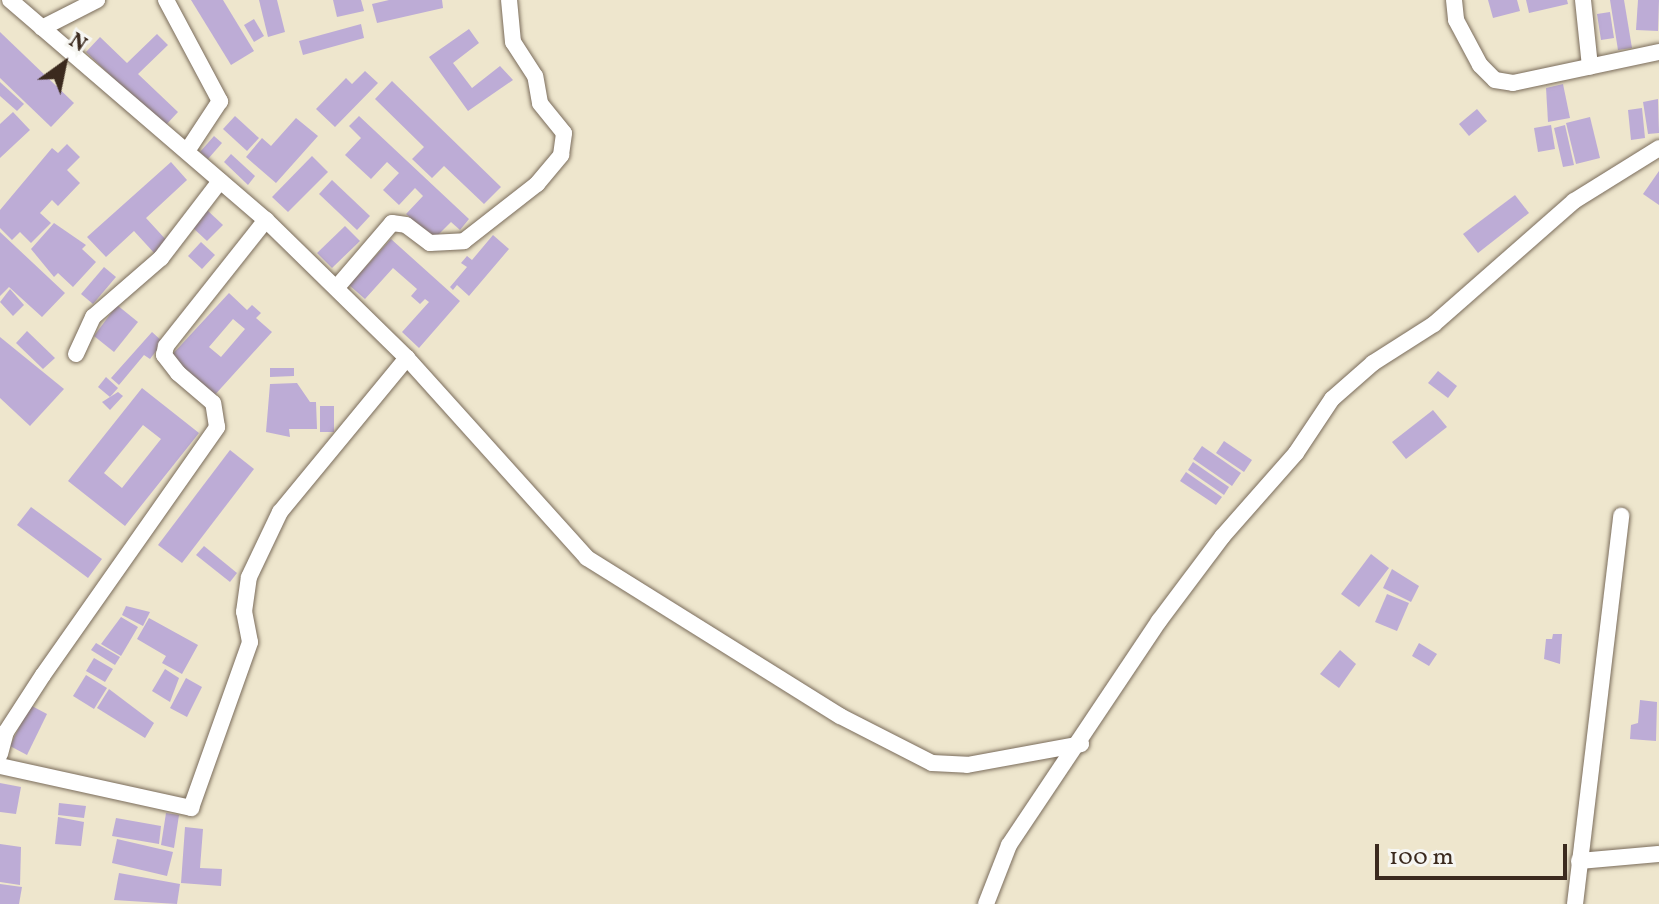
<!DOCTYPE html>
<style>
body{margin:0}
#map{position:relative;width:1659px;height:904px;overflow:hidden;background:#eee6cd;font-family:Vollkorn,serif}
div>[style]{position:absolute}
.building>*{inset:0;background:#bdacd6}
.roads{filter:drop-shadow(0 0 2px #7a6c5b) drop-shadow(0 0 2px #7a6c5b)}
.minor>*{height:16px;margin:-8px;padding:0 8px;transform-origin:8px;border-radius:8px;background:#fff}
span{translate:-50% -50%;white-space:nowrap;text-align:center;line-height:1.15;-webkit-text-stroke:8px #f6f6f2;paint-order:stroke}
.north{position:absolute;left:24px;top:24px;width:80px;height:80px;-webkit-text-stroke:6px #f6f6f2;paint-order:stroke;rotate:33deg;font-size:22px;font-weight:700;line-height:32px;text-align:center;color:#3b2a1e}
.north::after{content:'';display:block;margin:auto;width:28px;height:36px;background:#3b2a1e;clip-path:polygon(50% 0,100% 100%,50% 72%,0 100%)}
.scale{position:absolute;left:1375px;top:844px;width:192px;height:36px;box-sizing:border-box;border:4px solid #3b2a1e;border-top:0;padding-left:10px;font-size:24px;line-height:28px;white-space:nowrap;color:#3b2a1e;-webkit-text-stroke:6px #f6f6f2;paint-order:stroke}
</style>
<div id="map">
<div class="building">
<div style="clip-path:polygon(191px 0,223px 0,254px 51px,231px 65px)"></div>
<div style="clip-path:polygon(259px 0,277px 0,285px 32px,268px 37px)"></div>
<div style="clip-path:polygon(333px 0,361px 0,364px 11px,337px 17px)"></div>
<div style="clip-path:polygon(389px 0,442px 0,443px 8px,377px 23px,372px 4px)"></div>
<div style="clip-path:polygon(1488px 0,1517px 0,1520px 11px,1493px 18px)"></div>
<div style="clip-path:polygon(1526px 0,1567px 0,1568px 4px,1529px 13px)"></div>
<div style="clip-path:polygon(1610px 0,1624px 0,1632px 48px,1618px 50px)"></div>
<div style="clip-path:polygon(1638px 0,1659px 0,1658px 31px,1636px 30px)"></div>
<div style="clip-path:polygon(1610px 12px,1614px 38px,1601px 40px,1597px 14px)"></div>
<div style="clip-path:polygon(254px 19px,264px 36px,254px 42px,244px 25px)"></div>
<div style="clip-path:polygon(361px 24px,364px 38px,303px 55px,299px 41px)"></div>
<div style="clip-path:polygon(469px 29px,479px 43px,453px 63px,472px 88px,500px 66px,513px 80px,468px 111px,429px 57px)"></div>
<div style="clip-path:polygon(0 32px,74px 103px,51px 127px,0 78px)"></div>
<div style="clip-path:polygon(157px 34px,168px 45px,138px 74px,178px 112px,164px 127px,86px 52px,100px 37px,127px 63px)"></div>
<div style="clip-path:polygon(365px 71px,378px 83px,335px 127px,316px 109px,346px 78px,352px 84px)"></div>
<div style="clip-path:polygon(392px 81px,501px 187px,484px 204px,444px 166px,432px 178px,412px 159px,424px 147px,375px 99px)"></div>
<div style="clip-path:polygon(0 82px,24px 104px,17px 111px,0 96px)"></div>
<div style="clip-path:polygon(1563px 84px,1570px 118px,1548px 122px,1546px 88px)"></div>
<div style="clip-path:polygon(1658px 99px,1659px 133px,1648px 134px,1643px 102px)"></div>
<div style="clip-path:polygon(1642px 108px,1645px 138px,1631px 140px,1628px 110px)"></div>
<div style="clip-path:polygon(1477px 109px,1487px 121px,1469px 136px,1459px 124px)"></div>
<div style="clip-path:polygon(13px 112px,30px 130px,0 158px,0 124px)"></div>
<div style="clip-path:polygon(235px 116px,259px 138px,247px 151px,223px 129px)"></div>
<div style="clip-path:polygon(359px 116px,469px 219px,460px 230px,451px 222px,434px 239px,406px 214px,423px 196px,415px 188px,399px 205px,383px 190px,399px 173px,387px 162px,371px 179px,345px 155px,361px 138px,349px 126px)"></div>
<div style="clip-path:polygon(1590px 117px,1600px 158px,1576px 164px,1566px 123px)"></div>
<div style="clip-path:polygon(296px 118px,318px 136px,276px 183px,246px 157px,262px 138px,271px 146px)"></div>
<div style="clip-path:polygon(1551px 125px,1555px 149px,1538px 152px,1534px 128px)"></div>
<div style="clip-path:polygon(1565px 125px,1574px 165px,1563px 167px,1554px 128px)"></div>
<div style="clip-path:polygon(214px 136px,222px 143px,208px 159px,200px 152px)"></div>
<div style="clip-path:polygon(67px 144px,80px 157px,67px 170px,80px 183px,58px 206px,52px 200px,40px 213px,51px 223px,31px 243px,20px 232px,12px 240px,0 228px,0 210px,52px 148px,58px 153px)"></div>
<div style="clip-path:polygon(231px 154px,255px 176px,248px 185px,224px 162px)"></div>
<div style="clip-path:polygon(312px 156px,328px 172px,288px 212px,272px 197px)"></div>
<div style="clip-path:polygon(171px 162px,187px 180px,146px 218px,169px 243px,156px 255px,134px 231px,106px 257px,87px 237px)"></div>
<div style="clip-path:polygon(1659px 171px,1659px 205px,1643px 194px)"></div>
<div style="clip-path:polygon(332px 180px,370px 216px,357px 230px,319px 194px)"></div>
<div style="clip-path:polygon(1515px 195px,1529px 213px,1478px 253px,1463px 234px)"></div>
<div style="clip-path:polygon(207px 210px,223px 225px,207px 241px,191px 226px)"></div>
<div style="clip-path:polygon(54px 223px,86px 245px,82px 249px,96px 262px,73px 287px,58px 273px,54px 277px,31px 249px)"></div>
<div style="clip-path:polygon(345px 226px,360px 241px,332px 268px,317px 253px)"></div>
<div style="clip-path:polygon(0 232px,65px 293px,42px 317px,9px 287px,0 296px)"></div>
<div style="clip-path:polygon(493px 235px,509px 249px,469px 296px,457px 285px,453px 290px,450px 287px,467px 267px,461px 263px,467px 256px,472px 260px)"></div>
<div style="clip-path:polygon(391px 239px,460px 301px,419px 348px,402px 332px,429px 302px,425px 299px,420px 304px,411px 296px,417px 289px,393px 268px,365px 299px,349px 285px)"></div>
<div style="clip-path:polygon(201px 242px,215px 255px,202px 269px,188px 256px)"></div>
<div style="clip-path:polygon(104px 267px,116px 277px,93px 304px,81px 294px)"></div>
<div style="clip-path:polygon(10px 289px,24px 305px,13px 316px,0 302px)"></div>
<div style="clip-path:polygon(evenodd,229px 293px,247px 310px,252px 305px,261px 313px,256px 318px,272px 332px,212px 398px,169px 358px,229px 293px,233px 319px,245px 329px,221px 357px,209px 347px,233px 319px)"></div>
<div style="clip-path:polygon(117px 305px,138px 322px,114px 352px,94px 336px)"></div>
<div style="clip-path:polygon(27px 331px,55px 358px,43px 369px,16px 343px)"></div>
<div style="clip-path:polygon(152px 332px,163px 342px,150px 359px,144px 355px,119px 385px,111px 378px)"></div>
<div style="clip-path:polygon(0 337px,64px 389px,30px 426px,0 398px)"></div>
<div style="clip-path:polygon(270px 368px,294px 368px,294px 376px,270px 377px)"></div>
<div style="clip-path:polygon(1438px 371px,1457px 386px,1448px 398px,1428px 383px)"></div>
<div style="clip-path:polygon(106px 377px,118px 388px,110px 397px,98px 387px)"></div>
<div style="clip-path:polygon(297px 383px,310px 402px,316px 402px,317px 429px,289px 429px,290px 437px,266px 432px,270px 384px)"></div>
<div style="clip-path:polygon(evenodd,142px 388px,199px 433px,125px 526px,68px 481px,142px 388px,143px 425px,161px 439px,122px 488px,104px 473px,143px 425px)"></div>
<div style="clip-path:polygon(118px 392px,123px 396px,110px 410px,102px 402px)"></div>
<div style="clip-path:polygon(320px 406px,334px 406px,334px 432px,320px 432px)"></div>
<div style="clip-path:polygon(1433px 410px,1447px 427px,1406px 459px,1392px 442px)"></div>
<div style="clip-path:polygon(1224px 441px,1252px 460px,1244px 472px,1216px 453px)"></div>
<div style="clip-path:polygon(1202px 446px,1241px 473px,1232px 486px,1193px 459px)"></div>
<div style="clip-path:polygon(230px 450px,254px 469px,182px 563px,158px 545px)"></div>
<div style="clip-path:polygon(1193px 462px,1229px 487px,1224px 495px,1188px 470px)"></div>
<div style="clip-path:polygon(1186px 472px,1222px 497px,1216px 505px,1180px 481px)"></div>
<div style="clip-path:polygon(31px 507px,102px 559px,88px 578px,17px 525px)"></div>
<div style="clip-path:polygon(204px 546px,237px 573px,230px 582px,196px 555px)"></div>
<div style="clip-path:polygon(1371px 554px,1389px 568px,1359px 607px,1341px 594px)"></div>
<div style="clip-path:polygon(1392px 569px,1419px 586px,1411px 602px,1383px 588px)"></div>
<div style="clip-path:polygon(1387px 594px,1409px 603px,1397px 631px,1375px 622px)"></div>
<div style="clip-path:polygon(126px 606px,150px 612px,143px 626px,122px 615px)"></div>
<div style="clip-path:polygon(121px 617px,138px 627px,121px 656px,101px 644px)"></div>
<div style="clip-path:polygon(149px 618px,198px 645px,182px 674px,162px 663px,166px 656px,137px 639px)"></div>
<div style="clip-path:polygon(1553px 634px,1562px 634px,1560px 664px,1544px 659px,1546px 639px,1552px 639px)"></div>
<div style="clip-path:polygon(96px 643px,120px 657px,115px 665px,91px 650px)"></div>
<div style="clip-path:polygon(1419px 643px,1437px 654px,1429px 666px,1412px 656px)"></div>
<div style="clip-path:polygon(1340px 650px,1356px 664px,1339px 688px,1320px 674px)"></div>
<div style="clip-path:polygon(94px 658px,113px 669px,105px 682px,86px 671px)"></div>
<div style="clip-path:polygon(165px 669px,179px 678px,170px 702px,152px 691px)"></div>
<div style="clip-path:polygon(86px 675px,107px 688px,94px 709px,73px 696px)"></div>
<div style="clip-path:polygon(186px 678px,202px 687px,187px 717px,170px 708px)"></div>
<div style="clip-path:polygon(109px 689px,154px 723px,145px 738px,97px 708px)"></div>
<div style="clip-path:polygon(1640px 700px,1657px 702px,1656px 741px,1630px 739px,1631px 725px,1638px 723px)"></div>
<div style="clip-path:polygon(30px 705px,47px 714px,27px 755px,10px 746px)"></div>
<div style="clip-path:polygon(0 783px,21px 787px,16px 814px,0 812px)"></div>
<div style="clip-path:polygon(59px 803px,86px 806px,84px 818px,58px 815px)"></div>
<div style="clip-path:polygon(166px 813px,179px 815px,174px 848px,161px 845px)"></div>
<div style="clip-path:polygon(58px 817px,84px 822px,81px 846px,55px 844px)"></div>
<div style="clip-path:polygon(116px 818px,161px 826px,159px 844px,112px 836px)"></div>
<div style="clip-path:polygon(185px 827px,203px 829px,200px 868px,222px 869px,221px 886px,181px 883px)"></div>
<div style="clip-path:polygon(117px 839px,173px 852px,167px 876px,112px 863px)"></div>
<div style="clip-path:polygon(0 844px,21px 847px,20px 885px,0 882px)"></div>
<div style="clip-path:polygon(119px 873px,180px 884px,177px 904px,114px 900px)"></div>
<div style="clip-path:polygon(0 884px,22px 887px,19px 904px,0 904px)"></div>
</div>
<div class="roads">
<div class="minor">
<div style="left:10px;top:0;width:338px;rotate:40.7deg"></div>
<div style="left:266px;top:220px;width:197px;rotate:44.4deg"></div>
<div style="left:166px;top:0;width:115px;rotate:61.9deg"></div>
<div style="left:220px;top:101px;width:60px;rotate:123.4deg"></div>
<div style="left:1454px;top:0;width:20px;rotate:84deg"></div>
<div style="left:1456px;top:20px;width:51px;rotate:61.9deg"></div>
<div style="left:1480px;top:65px;width:21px;rotate:45deg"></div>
<div style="left:1495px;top:80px;width:18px;rotate:9deg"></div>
<div style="left:1513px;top:83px;width:149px;rotate:-12deg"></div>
<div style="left:1583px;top:0;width:67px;rotate:84deg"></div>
<div style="left:42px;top:28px;width:62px;rotate:-27deg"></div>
<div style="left:338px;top:286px;width:83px;rotate:-49.4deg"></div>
<div style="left:392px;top:223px;width:14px;rotate:8deg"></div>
<div style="left:406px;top:225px;width:30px;rotate:37deg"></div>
<div style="left:430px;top:243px;width:34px;rotate:-3deg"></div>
<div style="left:464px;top:241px;width:93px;rotate:-38deg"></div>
<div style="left:537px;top:184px;width:38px;rotate:-50deg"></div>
<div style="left:561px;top:155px;width:22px;rotate:-82deg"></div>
<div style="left:564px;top:133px;width:38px;rotate:-129deg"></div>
<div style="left:540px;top:103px;width:27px;rotate:-100deg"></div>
<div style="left:535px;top:76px;width:40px;rotate:-122.9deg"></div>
<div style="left:513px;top:42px;width:42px;rotate:-95.4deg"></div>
<div style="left:76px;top:354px;width:41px;rotate:-65.3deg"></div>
<div style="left:93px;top:317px;width:90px;rotate:-40.9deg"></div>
<div style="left:161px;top:258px;width:97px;rotate:-52.5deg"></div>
<div style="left:0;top:754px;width:23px;rotate:-75deg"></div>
<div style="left:6px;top:732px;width:68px;rotate:-57deg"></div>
<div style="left:43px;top:675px;width:303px;rotate:-54.9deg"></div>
<div style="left:217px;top:427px;width:24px;rotate:-99deg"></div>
<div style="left:213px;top:403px;width:46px;rotate:-139.4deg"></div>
<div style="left:178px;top:373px;width:23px;rotate:-128deg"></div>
<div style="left:164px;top:355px;width:9px;rotate:-77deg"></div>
<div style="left:166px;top:346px;width:161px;rotate:-51.6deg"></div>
<div style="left:0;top:766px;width:196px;rotate:12.4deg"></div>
<div style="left:191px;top:808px;width:176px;rotate:-70.4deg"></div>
<div style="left:250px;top:642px;width:31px;rotate:-101deg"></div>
<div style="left:244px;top:612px;width:35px;rotate:-82deg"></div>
<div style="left:249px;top:577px;width:72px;rotate:-64.5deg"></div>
<div style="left:280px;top:512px;width:200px;rotate:-50.5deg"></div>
<div style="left:407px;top:358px;width:269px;rotate:48deg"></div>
<div style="left:587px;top:558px;width:298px;rotate:32deg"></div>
<div style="left:840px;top:716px;width:103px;rotate:27.1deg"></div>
<div style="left:932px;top:763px;width:35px;rotate:3deg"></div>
<div style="left:967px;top:765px;width:116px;rotate:-10.4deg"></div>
<div style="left:1579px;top:861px;width:80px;rotate:-5deg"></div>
<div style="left:986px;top:904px;width:63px;rotate:-68.7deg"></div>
<div style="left:1009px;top:845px;width:270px;rotate:-56.2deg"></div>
<div style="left:1159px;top:621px;width:105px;rotate:-53.1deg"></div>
<div style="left:1222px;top:537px;width:112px;rotate:-48.6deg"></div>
<div style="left:1296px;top:453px;width:65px;rotate:-56.3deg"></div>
<div style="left:1332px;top:399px;width:55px;rotate:-41.3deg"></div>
<div style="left:1373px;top:363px;width:72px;rotate:-32.6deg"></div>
<div style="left:1434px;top:324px;width:186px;rotate:-41.3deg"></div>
<div style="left:1574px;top:201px;width:100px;rotate:-31.9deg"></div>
<div style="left:1575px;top:904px;width:391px;rotate:-83.2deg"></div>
</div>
</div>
<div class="north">N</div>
<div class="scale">100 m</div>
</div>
